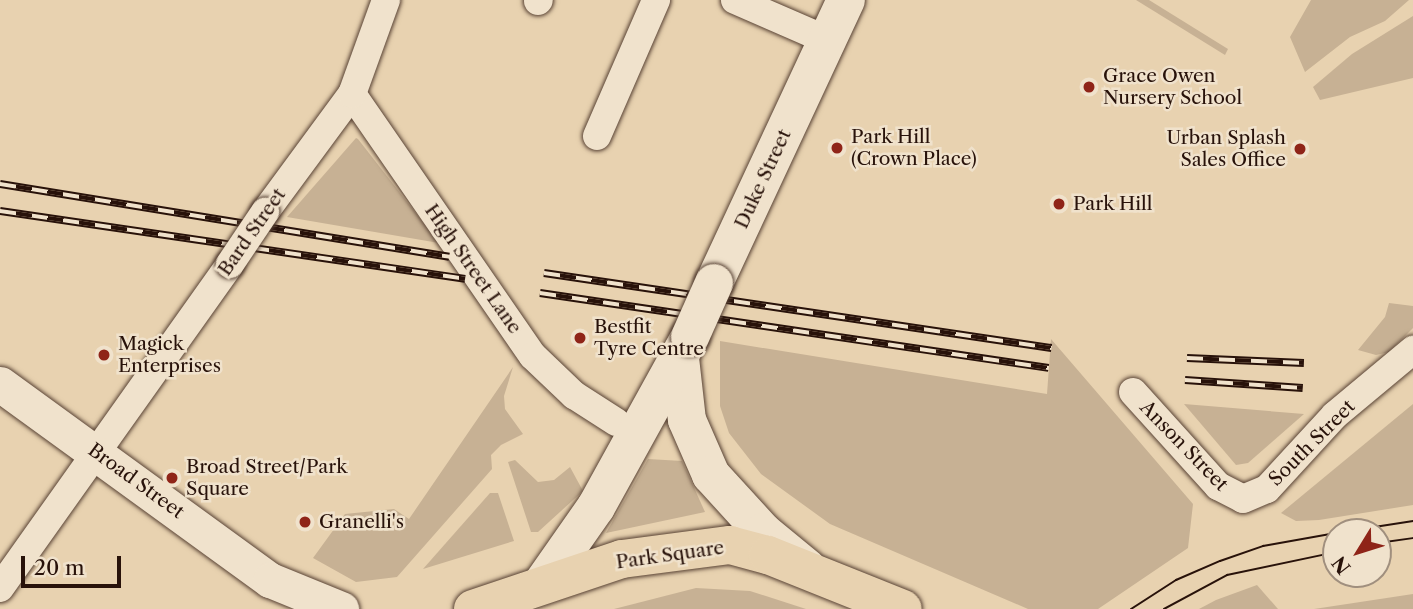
<!DOCTYPE html>
<style>
body{margin:0}
#map{position:relative;width:1413px;height:609px;overflow:hidden;background:#e8d2b0;font-family:"Libre Caslon Text",serif}
div>[style]{position:absolute}
.green>*{inset:0;background:#c7b194}
.roads{filter:drop-shadow(0 0 2px #584234) drop-shadow(0 0 2px #584234)}
.minor>*{height:28px;margin:-14px;padding:0 14px;transform-origin:14px;border-radius:14px;background:#f0e2cc}
.tertiary>*{height:35px;margin:-17.5px;padding:0 17.5px;transform-origin:17.5px;border-radius:17.5px;background:#f0e2cc}
.secondary>*{height:38px;margin:-19px;padding:0 19px;transform-origin:19px;border-radius:19px;background:#f0e2cc}
.trunk>*{height:38px;margin:-19px;padding:0 19px;transform-origin:19px;border-radius:19px;background:#e8d2b0}
.tram>*{height:2px;margin:-1px;padding:0 1px;transform-origin:1px;border-radius:1px;background:#28120a}
.rail>*{height:8px;margin-top:-4px;transform-origin:0;background:repeating-linear-gradient(90deg,#f0e2cc 0 16px,#28120a 0 32px);box-sizing:border-box;border-block:2px solid #28120a}
.bridges{filter:drop-shadow(0 0 2px #584234) drop-shadow(0 0 2px #584234)}
.minor-bridge>*{height:28px;margin:-14px;padding:0 14px;transform-origin:14px;border-radius:14px;background:#f0e2cc}
.secondary-bridge>*{height:38px;margin:-19px;padding:0 19px;transform-origin:19px;border-radius:19px;background:#f0e2cc}
.dots>*{width:19px;height:19px;translate:-50% -50%;box-sizing:border-box;border:4px solid #f0e2cc;border-radius:50%}
span{translate:-50% -50%;white-space:nowrap;text-align:center;line-height:1.15;-webkit-text-stroke:5px #f0e2cc;paint-order:stroke}
.poi-label{font-size:19px;color:#28120a}
.left{translate:0 -50%;text-align:left}
.right{translate:-100% -50%;text-align:right}
.street-label{font-size:19px;color:#28120a}
.north{position:absolute;left:1322px;top:518px;width:70px;height:70px;box-sizing:border-box;background:#f0e2cc;border:2px solid #a08f7e;border-radius:50%;rotate:232deg;font-size:19px;font-weight:700;line-height:28px;text-align:center;color:#28120a}
.north::after{content:'';display:block;margin:auto;width:24px;height:32px;background:#8f2418;clip-path:polygon(50% 0,100% 100%,50% 72%,0 100%)}
.scale{position:absolute;left:21px;top:556px;width:100px;height:32px;box-sizing:border-box;border:4px solid #28120a;border-top:0;padding-left:9px;font-size:21px;line-height:24px;white-space:nowrap;color:#28120a;-webkit-text-stroke:5px #f0e2cc;paint-order:stroke}
</style>
<div id="map">
<div class="green">
<div style="clip-path:polygon(1136px 0,1149px 0,1228px 49px,1225px 55px)"></div>
<div style="clip-path:polygon(1311px 0,1409px 0,1385px 21px,1350px 37px,1305px 72px,1290px 37px)"></div>
<div style="clip-path:polygon(1413px 16px,1413px 78px,1320px 100px,1313px 87px,1352px 54px)"></div>
<div style="clip-path:polygon(356px 138px,358px 139px,439px 243px,287px 217px)"></div>
<div style="clip-path:polygon(1389px 303px,1413px 306px,1413px 328px,1389px 352px,1376px 355px,1358px 350px,1385px 317px)"></div>
<div style="clip-path:polygon(1051px 339px,1193px 504px,1188px 548px,1098px 609px,1028px 609px,830px 524px,761px 474px,729px 433px,720px 406px,720px 341px,1047px 394px)"></div>
<div style="clip-path:polygon(513px 367px,504px 396px,505px 409px,523px 434px,501px 445px,491px 455px,492px 469px,397px 577px,356px 582px,313px 558px,345px 514px,394px 509px,409px 519px)"></div>
<div style="clip-path:polygon(1184px 404px,1304px 414px,1248px 463px,1236px 465px)"></div>
<div style="clip-path:polygon(1413px 404px,1413px 505px,1319px 520px,1296px 521px,1281px 513px)"></div>
<div style="clip-path:polygon(648px 459px,682px 461px,705px 512px,606px 533px)"></div>
<div style="clip-path:polygon(515px 460px,538px 482px,554px 480px,570px 467px,583px 491px,538px 532px,531px 532px,508px 462px)"></div>
<div style="clip-path:polygon(490px 493px,498px 493px,514px 541px,423px 569px)"></div>
<div style="clip-path:polygon(1257px 585px,1278px 609px,1199px 609px,1216px 600px)"></div>
<div style="clip-path:polygon(696px 588px,750px 591px,806px 609px,614px 609px)"></div>
<div style="clip-path:polygon(1413px 594px,1413px 609px,1314px 609px)"></div>
</div>
<div class="roads">
<div class="minor">
<div style="left:735px;top:0;width:100px;rotate:23.5deg"></div>
<div style="left:538px;top:1px;width:1px;rotate:-45deg"></div>
<div style="left:352px;top:94px;width:318px;rotate:55.4deg"></div>
<div style="left:533px;top:356px;width:57px;rotate:43.6deg"></div>
<div style="left:574px;top:395px;width:50px;rotate:32.7deg"></div>
<div style="left:597px;top:136px;width:148px;rotate:-66.5deg"></div>
<div style="left:265px;top:212px;width:147px;rotate:-53.6deg"></div>
<div style="left:352px;top:94px;width:100px;rotate:-70.1deg"></div>
<div style="left:1133px;top:392px;width:127px;rotate:47.9deg"></div>
<div style="left:1218px;top:486px;width:28px;rotate:27deg"></div>
<div style="left:1243px;top:499px;width:26px;rotate:-23deg"></div>
<div style="left:1267px;top:489px;width:100px;rotate:-47.4deg"></div>
<div style="left:1335px;top:415px;width:102px;rotate:-39.8deg"></div>
<div style="left:0;top:588px;width:397px;rotate:-54.6deg"></div>
</div>
<div class="tertiary">
<div style="left:0;top:384px;width:334px;rotate:36deg"></div>
<div style="left:270px;top:580px;width:77px;rotate:22.2deg"></div>
</div>
<div class="secondary">
<div style="left:714px;top:283px;width:312px;rotate:-65deg"></div>
<div style="left:680px;top:358px;width:62px;rotate:83.6deg"></div>
<div style="left:687px;top:420px;width:60px;rotate:66.4deg"></div>
<div style="left:711px;top:475px;width:77px;rotate:47.6deg"></div>
<div style="left:763px;top:532px;width:57px;rotate:39.3deg"></div>
<div style="left:542px;top:584px;width:94px;rotate:-55deg"></div>
<div style="left:596px;top:507px;width:194px;rotate:-61.1deg"></div>
</div>
<div class="trunk">
<div style="left:473px;top:609px;width:157px;rotate:-18.6deg"></div>
<div style="left:622px;top:559px;width:109px;rotate:-7.4deg"></div>
<div style="left:730px;top:545px;width:39px;rotate:15deg"></div>
<div style="left:768px;top:555px;width:145px;rotate:21.8deg"></div>
</div>
</div>
<div class="tram">
<div style="left:1342px;top:532px;width:72px;rotate:-8.8deg"></div>
<div style="left:1378px;top:543px;width:35px;rotate:-8deg"></div>
<div style="left:1131px;top:609px;width:54px;rotate:-32.8deg"></div>
<div style="left:1176px;top:580px;width:48px;rotate:-23.4deg"></div>
<div style="left:1220px;top:561px;width:46px;rotate:-19.2deg"></div>
<div style="left:1263px;top:546px;width:74px;rotate:-10.1deg"></div>
<div style="left:1164px;top:609px;width:72px;rotate:-28.4deg"></div>
<div style="left:1227px;top:575px;width:111px;rotate:-11.9deg"></div>
</div>
<div class="rail">
<div style="left:0;top:184px;width:455px;rotate:9.2deg"></div>
<div style="left:0;top:211px;width:470px;rotate:8.3deg"></div>
<div style="left:544px;top:273px;width:513px;rotate:8.41deg"></div>
<div style="left:540px;top:293px;width:514px;rotate:8.38deg"></div>
<div style="left:1187px;top:358px;width:117px;rotate:2.4deg"></div>
<div style="left:1185px;top:380px;width:118px;rotate:3.9deg"></div>
</div>
<div class="bridges">
<div class="minor-bridge">
<div style="left:230px;top:264px;width:63px;rotate:-56.1deg"></div>
</div>
<div class="secondary-bridge">
<div style="left:690px;top:337px;width:59px;rotate:-66deg"></div>
</div>
</div>
<div class="dots">
<div style="left:1089px;top:87px;background:#8f2418"></div>
<div style="left:837px;top:148px;background:#8f2418"></div>
<div style="left:1300px;top:149px;background:#8f2418"></div>
<div style="left:1059px;top:204px;background:#8f2418"></div>
<div style="left:580px;top:338px;background:#8f2418"></div>
<div style="left:104px;top:355px;background:#8f2418"></div>
<div style="left:172px;top:478px;background:#8f2418"></div>
<div style="left:305px;top:522px;background:#8f2418"></div>
</div>
<div class="poi-label">
<span class="left" style="left:1103px;top:87px">Grace Owen<br>Nursery School</span>
<span class="left" style="left:851px;top:148px">Park Hill<br>(Crown Place)</span>
<span class="right" style="left:1286px;top:149px">Urban Splash<br>Sales Office</span>
<span class="left" style="left:1073px;top:204px">Park Hill</span>
<span class="left" style="left:594px;top:338px">Bestfit<br>Tyre Centre</span>
<span class="left" style="left:118px;top:355px">Magick<br>Enterprises</span>
<span class="left" style="left:186px;top:478px">Broad Street/Park<br>Square</span>
<span class="left" style="left:319px;top:522px">Granelli's</span>
</div>
<div class="street-label">
<span style="left:763px;top:179px;rotate:-65deg">Duke Street</span>
<span style="left:252px;top:232px;rotate:-55deg">Bard Street</span>
<span style="left:473px;top:269px;rotate:55deg">High Street Lane</span>
<span style="left:1312px;top:443px;rotate:-45deg">South Street</span>
<span style="left:1184px;top:446px;rotate:46deg">Anson Street</span>
<span style="left:136px;top:481px;rotate:36deg">Broad Street</span>
<span style="left:670px;top:555px;rotate:-8deg">Park Square</span>
</div>
<div class="north">N</div>
<div class="scale">20 m</div>
</div>
